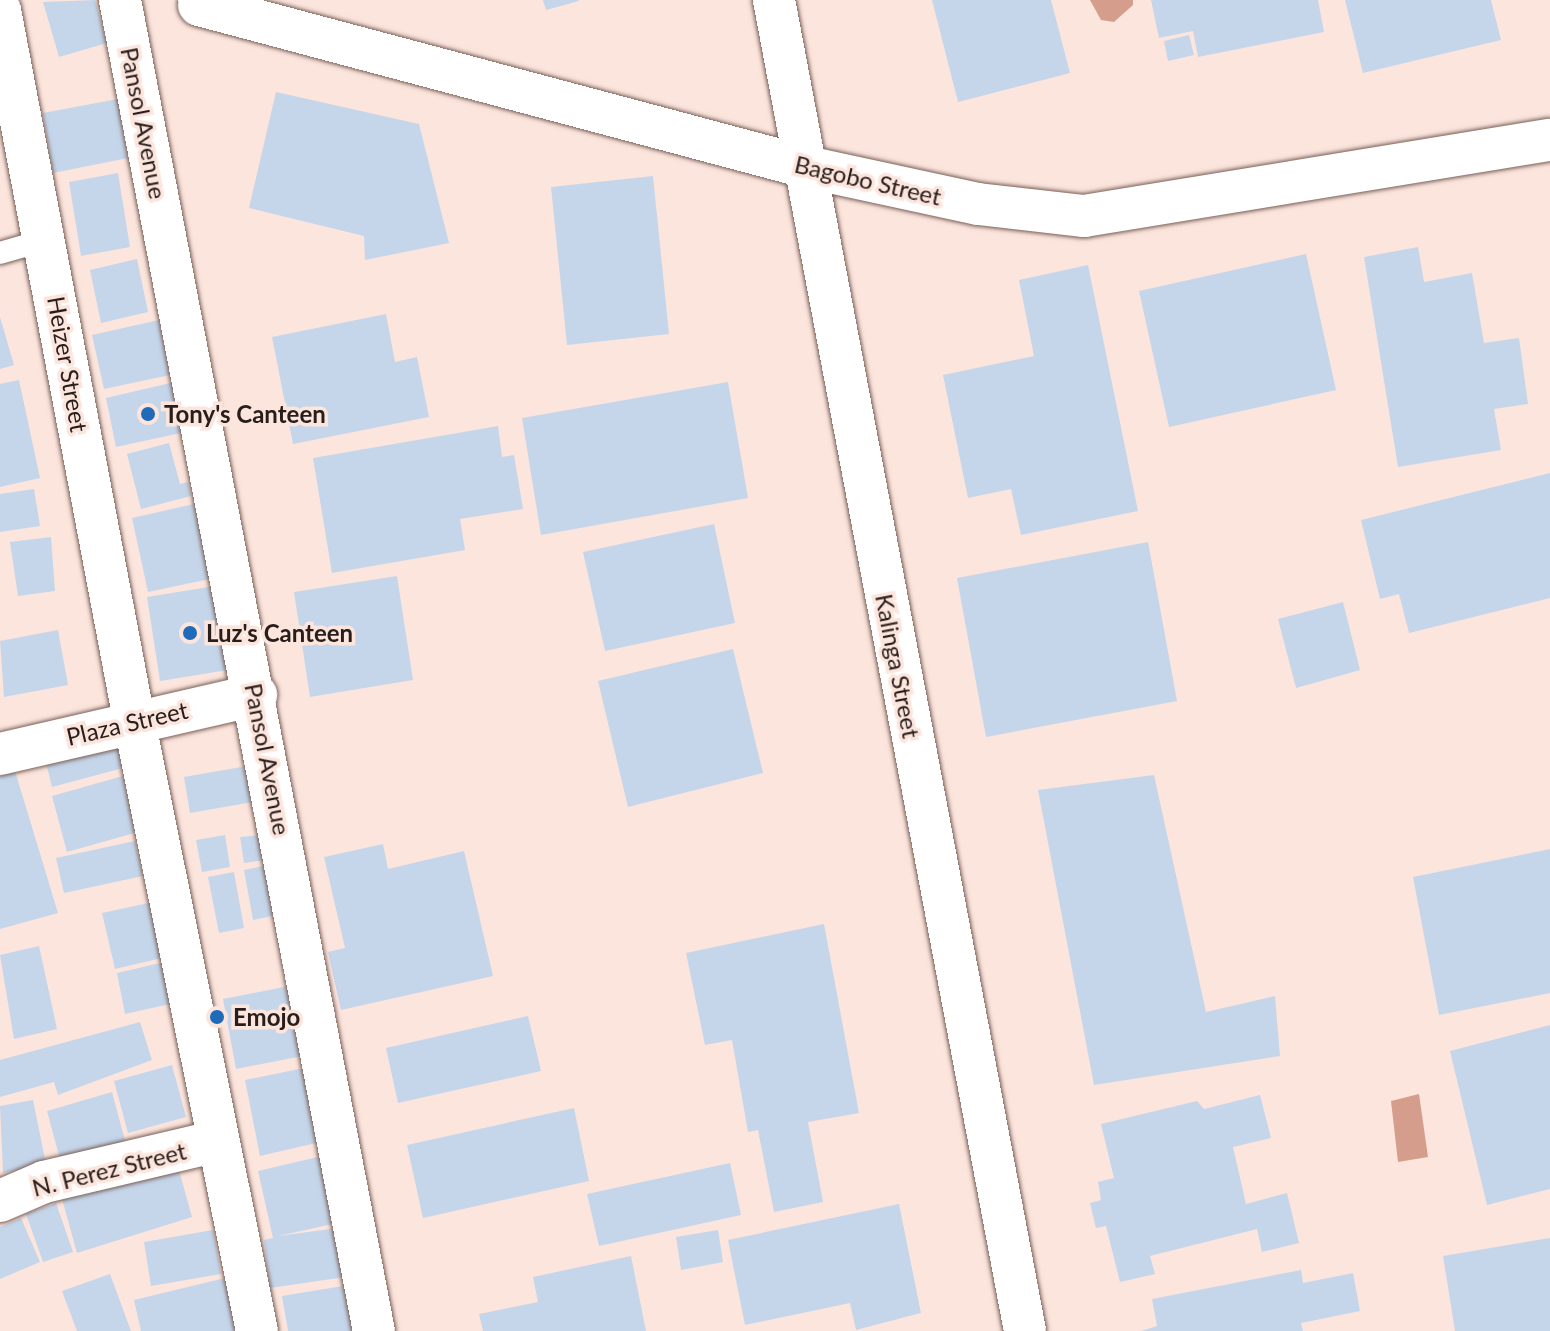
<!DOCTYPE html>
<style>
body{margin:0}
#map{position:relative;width:1550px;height:1331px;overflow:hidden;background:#fce5dd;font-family:Lato,sans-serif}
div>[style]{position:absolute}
.water>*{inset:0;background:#d59d8b}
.building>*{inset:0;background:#c5d6eb}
.roads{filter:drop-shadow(0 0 2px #796058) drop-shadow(0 0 2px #796058)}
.service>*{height:22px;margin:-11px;padding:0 11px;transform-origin:11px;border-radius:11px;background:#fff}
.minor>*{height:42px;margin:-21px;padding:0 21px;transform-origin:21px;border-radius:21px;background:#fff}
.dots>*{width:22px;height:22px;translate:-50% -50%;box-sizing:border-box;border:4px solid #fce5dd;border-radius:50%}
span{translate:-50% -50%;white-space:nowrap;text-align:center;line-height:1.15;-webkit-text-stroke:7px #fce5dd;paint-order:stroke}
.street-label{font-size:24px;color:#271d1a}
.poi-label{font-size:24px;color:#271d1a;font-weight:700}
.left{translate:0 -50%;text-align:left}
</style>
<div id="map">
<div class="water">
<div style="clip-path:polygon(1090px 0,1133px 0,1133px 5px,1114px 22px,1101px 20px)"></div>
<div style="clip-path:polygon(1419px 1094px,1428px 1157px,1398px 1162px,1391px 1101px)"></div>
</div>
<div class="building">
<div style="clip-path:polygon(95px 0,107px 43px,59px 57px,43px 2px)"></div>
<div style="clip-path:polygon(543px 0,578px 0,579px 1px,546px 10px)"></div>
<div style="clip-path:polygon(932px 0,1051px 0,1070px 73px,958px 102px)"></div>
<div style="clip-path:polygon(1151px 0,1318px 0,1324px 32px,1198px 57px,1193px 31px,1159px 38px)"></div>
<div style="clip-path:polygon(1345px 0,1491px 0,1501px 40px,1363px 73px)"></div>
<div style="clip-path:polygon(1189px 35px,1194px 55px,1168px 61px,1164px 41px)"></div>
<div style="clip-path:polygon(276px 92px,419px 124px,449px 243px,365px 260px,364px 236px,249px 208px)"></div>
<div style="clip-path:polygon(118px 99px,128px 158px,53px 173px,43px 113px)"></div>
<div style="clip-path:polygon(118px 173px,130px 247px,81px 256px,69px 182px)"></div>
<div style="clip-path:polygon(653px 176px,669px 334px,567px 345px,551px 187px)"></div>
<div style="clip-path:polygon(1418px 247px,1424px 282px,1472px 273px,1484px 343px,1519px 338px,1528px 404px,1494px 409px,1501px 450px,1398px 467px,1364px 257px)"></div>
<div style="clip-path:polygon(1306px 254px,1336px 390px,1169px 427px,1139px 291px)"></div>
<div style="clip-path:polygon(137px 259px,148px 312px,101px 323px,90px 270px)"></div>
<div style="clip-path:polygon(1088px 265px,1138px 511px,1021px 535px,1011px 489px,968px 498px,943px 375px,1034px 356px,1019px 280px)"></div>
<div style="clip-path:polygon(386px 314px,395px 362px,417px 357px,429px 417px,293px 444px,272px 337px)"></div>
<div style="clip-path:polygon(0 317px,14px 365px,0 369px)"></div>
<div style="clip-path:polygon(159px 320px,170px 375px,104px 389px,92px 335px)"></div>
<div style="clip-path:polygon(19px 380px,40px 478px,0 487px,0 384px)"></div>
<div style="clip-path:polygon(179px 381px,190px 431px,116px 447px,106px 398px)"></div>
<div style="clip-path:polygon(728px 382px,748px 498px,541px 535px,522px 418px)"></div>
<div style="clip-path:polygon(498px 426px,502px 457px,514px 455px,523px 509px,460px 519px,465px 550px,332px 573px,313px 458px)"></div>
<div style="clip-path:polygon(169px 443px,180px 484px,188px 482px,191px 496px,141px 509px,127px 454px)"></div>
<div style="clip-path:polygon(1550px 473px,1550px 598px,1409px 633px,1399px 594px,1380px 599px,1361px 520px)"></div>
<div style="clip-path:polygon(34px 489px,40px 526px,0 532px,0 494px)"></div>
<div style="clip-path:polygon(207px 501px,224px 576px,148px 592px,132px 518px)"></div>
<div style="clip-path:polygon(714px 524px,735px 623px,605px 651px,583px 552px)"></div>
<div style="clip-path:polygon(51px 537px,55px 591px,18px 596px,10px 542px)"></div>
<div style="clip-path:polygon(1148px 542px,1177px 701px,986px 737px,957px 578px)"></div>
<div style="clip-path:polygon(397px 576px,413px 680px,310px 697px,294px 592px)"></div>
<div style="clip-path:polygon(221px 585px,234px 669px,160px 681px,147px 597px)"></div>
<div style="clip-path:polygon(1343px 602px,1360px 670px,1296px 688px,1278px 619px)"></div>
<div style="clip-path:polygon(58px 630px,68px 685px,4px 697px,0 641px)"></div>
<div style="clip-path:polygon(733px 649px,763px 773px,628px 807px,598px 681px)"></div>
<div style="clip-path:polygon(114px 736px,123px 768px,52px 787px,44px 755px)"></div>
<div style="clip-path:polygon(12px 761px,58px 913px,0 929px,0 765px)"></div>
<div style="clip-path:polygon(247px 766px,253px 802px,190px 813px,184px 777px)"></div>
<div style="clip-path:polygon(1154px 775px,1206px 1012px,1275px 996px,1280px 1056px,1094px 1085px,1038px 790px)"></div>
<div style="clip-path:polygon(123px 776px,138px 832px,67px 852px,52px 796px)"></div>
<div style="clip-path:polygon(225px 835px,230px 867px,202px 872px,196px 840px)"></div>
<div style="clip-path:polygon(261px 835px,265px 860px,244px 863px,240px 837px)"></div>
<div style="clip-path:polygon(135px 841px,143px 876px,64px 893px,56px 858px)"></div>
<div style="clip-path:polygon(383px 844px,388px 869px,464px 851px,493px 976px,341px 1010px,328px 952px,345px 948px,324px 857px)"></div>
<div style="clip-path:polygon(1550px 849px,1550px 993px,1439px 1015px,1413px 877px)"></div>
<div style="clip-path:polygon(268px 865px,277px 915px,253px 920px,244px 870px)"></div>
<div style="clip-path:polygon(234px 872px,244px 928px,219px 933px,208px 877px)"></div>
<div style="clip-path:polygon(153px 902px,166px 957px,115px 969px,102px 913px)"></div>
<div style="clip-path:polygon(824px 924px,859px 1113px,808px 1122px,823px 1202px,774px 1212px,758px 1130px,748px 1132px,732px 1040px,705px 1045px,686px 953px)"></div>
<div style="clip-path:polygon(39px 946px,57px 1029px,14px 1039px,0 955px)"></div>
<div style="clip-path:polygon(169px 961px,179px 1002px,125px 1014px,117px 973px)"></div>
<div style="clip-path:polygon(304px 983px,318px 1053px,236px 1069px,223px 999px)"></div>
<div style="clip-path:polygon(528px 1016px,541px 1071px,398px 1103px,386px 1048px)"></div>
<div style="clip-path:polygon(140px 1022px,152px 1060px,58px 1095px,54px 1082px,0 1097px,0 1060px)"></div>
<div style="clip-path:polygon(1550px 1025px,1550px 1189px,1487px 1205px,1450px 1051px)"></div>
<div style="clip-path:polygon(172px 1065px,186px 1117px,128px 1133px,114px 1081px)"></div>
<div style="clip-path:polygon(314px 1066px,329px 1140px,260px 1156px,245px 1080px)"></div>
<div style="clip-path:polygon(112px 1092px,126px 1144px,61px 1163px,47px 1111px)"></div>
<div style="clip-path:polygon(1260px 1095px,1271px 1138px,1233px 1147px,1246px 1204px,1287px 1193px,1299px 1243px,1262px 1252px,1257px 1229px,1150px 1256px,1155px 1274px,1120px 1282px,1106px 1226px,1096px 1228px,1090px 1203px,1101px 1200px,1098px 1182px,1114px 1178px,1101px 1124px,1197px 1101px,1204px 1109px)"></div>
<div style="clip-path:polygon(33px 1100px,46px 1164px,3px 1173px,0 1106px)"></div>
<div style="clip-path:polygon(574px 1108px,589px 1181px,423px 1218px,407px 1145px)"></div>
<div style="clip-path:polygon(335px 1153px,351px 1220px,278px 1236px,345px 1227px,352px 1276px,270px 1288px,264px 1240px,273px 1238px,258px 1171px)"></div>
<div style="clip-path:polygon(177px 1163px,192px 1217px,77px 1253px,62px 1199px)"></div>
<div style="clip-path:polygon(730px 1163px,741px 1215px,599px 1246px,587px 1194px)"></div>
<div style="clip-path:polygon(56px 1203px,73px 1252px,43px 1262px,26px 1214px)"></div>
<div style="clip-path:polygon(899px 1204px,921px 1313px,856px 1330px,850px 1303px,745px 1325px,728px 1240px)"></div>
<div style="clip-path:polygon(21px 1218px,40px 1262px,0 1279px,0 1227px)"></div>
<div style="clip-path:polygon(213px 1230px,221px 1274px,151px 1286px,144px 1242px)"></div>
<div style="clip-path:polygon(718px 1230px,723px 1262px,681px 1270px,676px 1237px)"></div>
<div style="clip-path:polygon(1550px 1238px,1550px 1331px,1455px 1331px,1443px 1256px)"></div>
<div style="clip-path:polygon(631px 1256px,646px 1331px,483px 1331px,479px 1314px,538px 1302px,533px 1277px)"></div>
<div style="clip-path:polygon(1301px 1270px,1303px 1283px,1353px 1273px,1360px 1311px,1301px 1323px,1303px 1331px,1141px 1331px,1157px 1326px,1152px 1299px)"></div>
<div style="clip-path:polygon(110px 1274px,131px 1331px,77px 1331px,62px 1291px)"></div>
<div style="clip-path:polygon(225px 1278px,238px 1331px,141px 1331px,134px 1300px)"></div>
<div style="clip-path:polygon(349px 1285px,357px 1331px,288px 1331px,282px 1296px)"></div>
</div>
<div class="roads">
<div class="service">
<div style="left:0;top:253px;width:47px;rotate:-16.1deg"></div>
</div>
<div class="minor">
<div style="left:120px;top:0;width:1355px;rotate:79.2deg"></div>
<div style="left:774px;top:0;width:1354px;rotate:79.32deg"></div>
<div style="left:199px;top:5px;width:624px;rotate:14.95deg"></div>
<div style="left:802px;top:166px;width:180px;rotate:12.2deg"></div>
<div style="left:978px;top:204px;width:107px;rotate:6.5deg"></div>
<div style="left:1084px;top:216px;width:472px;rotate:-9.3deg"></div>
<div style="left:0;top:10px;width:723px;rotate:79.31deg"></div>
<div style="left:134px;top:720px;width:623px;rotate:78.62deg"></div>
<div style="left:0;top:754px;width:263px;rotate:-13deg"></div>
<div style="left:0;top:1201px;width:48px;rotate:-23.4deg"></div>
<div style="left:44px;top:1182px;width:179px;rotate:-13.3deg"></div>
</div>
</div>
<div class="dots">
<div style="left:148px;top:414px;background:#1f6bba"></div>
<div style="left:190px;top:633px;background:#1f6bba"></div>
<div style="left:217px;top:1017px;background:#1f6bba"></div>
</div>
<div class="street-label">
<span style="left:144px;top:123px;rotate:79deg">Pansol Avenue</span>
<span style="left:868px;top:180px;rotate:13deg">Bagobo Street</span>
<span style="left:68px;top:364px;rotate:80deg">Heizer Street</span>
<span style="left:898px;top:666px;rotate:79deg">Kalinga Street</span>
<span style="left:127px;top:723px;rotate:-13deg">Plaza Street</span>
<span style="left:268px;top:759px;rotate:79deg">Pansol Avenue</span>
<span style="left:109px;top:1169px;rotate:-14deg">N. Perez Street</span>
</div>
<div class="poi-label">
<span class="left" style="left:164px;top:414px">Tony's Canteen</span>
<span class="left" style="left:206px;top:633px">Luz's Canteen</span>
<span class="left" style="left:233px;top:1017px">Emojo</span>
</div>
</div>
